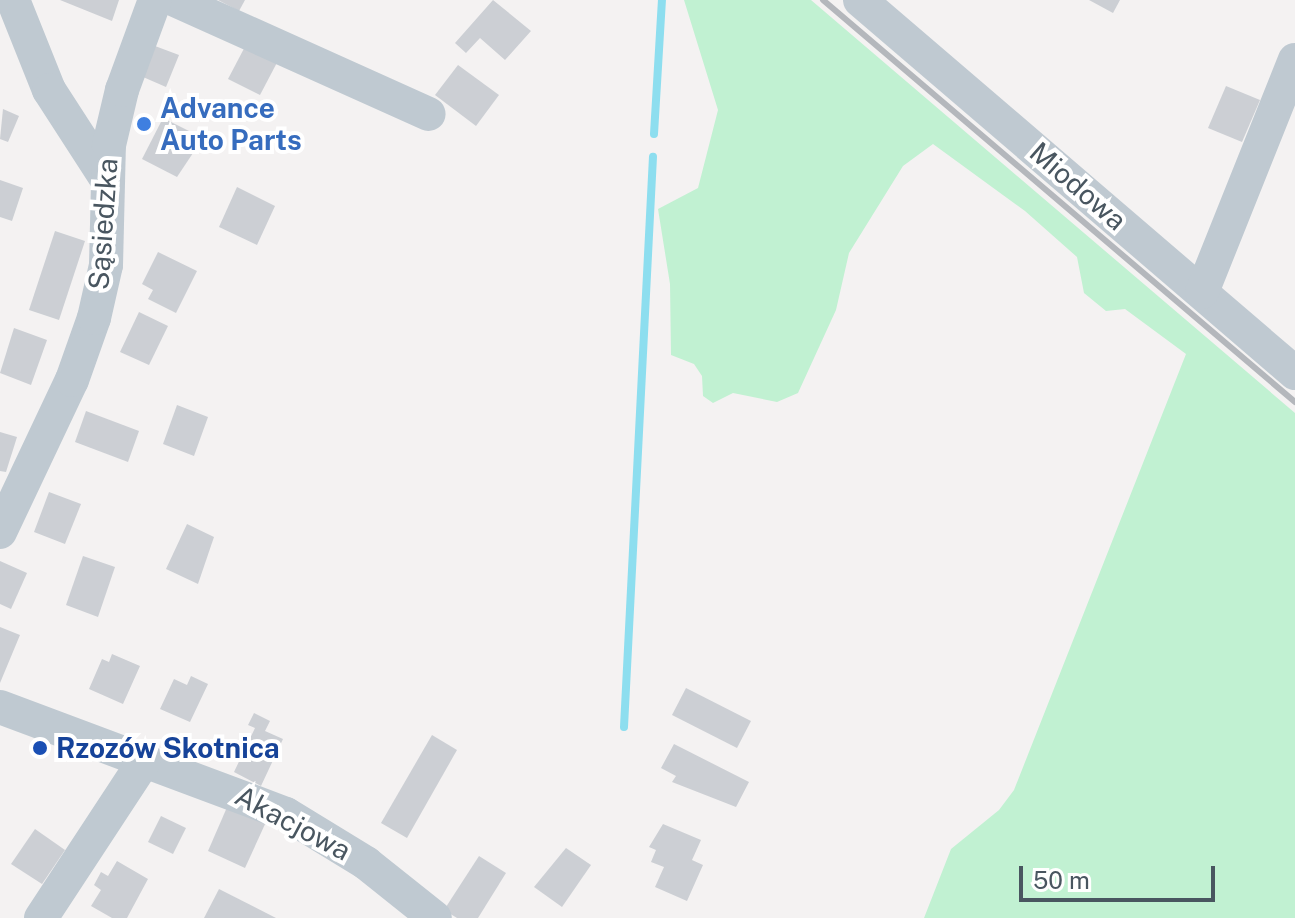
<!DOCTYPE html>
<meta charset="utf-8">
<style>
body{margin:0}
#map{position:relative;width:1295px;height:918px;overflow:hidden;background:#f4f2f2;font-family:"Public Sans",sans-serif}
div>[style]{position:absolute}
.green>*{inset:0;background:#c1f1d2}
.stream>*{height:8px;margin:-4px;padding:0 4px;transform-origin:4px;border-radius:4px;background:#8ddeef}
.building>*{inset:0;background:#cccfd4}
.minor>*{height:34px;margin:-17px;padding:0 17px;transform-origin:17px;border-radius:17px;background:#bfc9d1}
.rail>*{height:6px;margin:-3px;padding:0 3px;transform-origin:3px;border-radius:3px;background:#b4b7bc}
.dots>*{width:22px;height:22px;translate:-50% -50%;box-sizing:border-box;border:4px solid #fff;border-radius:50%}
span{translate:-50% -50%;white-space:nowrap;text-align:center;line-height:1.15;-webkit-text-stroke:8px #fff;paint-order:stroke}
.shop-label{font-size:28px;color:#366cbe;font-weight:700}
.left{translate:0 -50%;text-align:left}
.street-label{font-size:28px;color:#495660}
.transit-label{font-size:28px;color:#164399;font-weight:700}
.scale{position:absolute;left:1019px;top:866px;width:196px;height:36px;box-sizing:border-box;border:4px solid #495660;border-top:0;padding-left:10px;font-size:24px;line-height:28px;white-space:nowrap;color:#495660;-webkit-text-stroke:6px #fff;paint-order:stroke}
</style>
<div id="map">
<div class="green">
<div style="clip-path:polygon(684px 0,811px 0,1295px 413px,1295px 918px,924px 918px,951px 849px,999px 810px,1014px 790px,1186px 354px,1125px 309px,1106px 311px,1084px 293px,1077px 257px,1025px 211px,933px 144px,903px 166px,849px 253px,836px 310px,798px 393px,777px 402px,733px 393px,713px 403px,703px 396px,702px 376px,694px 364px,671px 355px,670px 284px,658px 209px,698px 188px,718px 110px)"></div>
</div>
<div class="stream">
<div style="left:654px;top:134px;width:134px;rotate:-86.6deg"></div>
<div style="left:624px;top:727px;width:571px;rotate:-87.09deg"></div>
</div>
<div class="building">
<div style="clip-path:polygon(60px 0,119px 0,112px 21px)"></div>
<div style="clip-path:polygon(218px 0,245px 0,239px 11px)"></div>
<div style="clip-path:polygon(493px 0,531px 31px,505px 60px,480px 38px,466px 53px,455px 43px)"></div>
<div style="clip-path:polygon(1089px 0,1120px 0,1113px 13px)"></div>
<div style="clip-path:polygon(249px 39px,281px 55px,260px 95px,228px 79px)"></div>
<div style="clip-path:polygon(155px 46px,179px 55px,166px 87px,143px 77px)"></div>
<div style="clip-path:polygon(458px 65px,499px 95px,476px 126px,435px 95px)"></div>
<div style="clip-path:polygon(1226px 86px,1260px 100px,1242px 142px,1208px 128px)"></div>
<div style="clip-path:polygon(3px 109px,19px 116px,8px 142px,0 139px)"></div>
<div style="clip-path:polygon(163px 118px,203px 138px,177px 177px,142px 159px)"></div>
<div style="clip-path:polygon(0 180px,23px 188px,12px 221px,0 217px)"></div>
<div style="clip-path:polygon(237px 187px,275px 206px,257px 245px,219px 227px)"></div>
<div style="clip-path:polygon(55px 231px,85px 241px,59px 320px,29px 310px)"></div>
<div style="clip-path:polygon(158px 252px,197px 271px,176px 313px,148px 299px,153px 290px,142px 284px)"></div>
<div style="clip-path:polygon(139px 312px,168px 326px,149px 365px,120px 352px)"></div>
<div style="clip-path:polygon(14px 328px,47px 340px,31px 385px,0 373px)"></div>
<div style="clip-path:polygon(177px 405px,208px 417px,194px 456px,163px 444px)"></div>
<div style="clip-path:polygon(86px 411px,139px 431px,128px 462px,75px 442px)"></div>
<div style="clip-path:polygon(0 432px,17px 437px,6px 472px,0 471px)"></div>
<div style="clip-path:polygon(49px 492px,81px 504px,65px 544px,34px 532px)"></div>
<div style="clip-path:polygon(187px 524px,214px 537px,198px 584px,166px 569px)"></div>
<div style="clip-path:polygon(83px 556px,115px 567px,98px 617px,66px 605px)"></div>
<div style="clip-path:polygon(0 561px,27px 573px,11px 609px,0 604px)"></div>
<div style="clip-path:polygon(0 627px,20px 635px,0 683px)"></div>
<div style="clip-path:polygon(112px 654px,140px 666px,123px 704px,89px 689px,102px 659px,109px 662px)"></div>
<div style="clip-path:polygon(191px 676px,208px 684px,190px 722px,160px 709px,174px 679px,187px 685px)"></div>
<div style="clip-path:polygon(686px 688px,751px 721px,737px 748px,672px 715px)"></div>
<div style="clip-path:polygon(254px 713px,270px 721px,265px 731px,283px 739px,261px 786px,234px 772px,255px 728px,248px 725px)"></div>
<div style="clip-path:polygon(432px 735px,457px 750px,407px 838px,381px 823px)"></div>
<div style="clip-path:polygon(674px 744px,749px 782px,736px 807px,672px 782px,676px 776px,661px 768px)"></div>
<div style="clip-path:polygon(228px 805px,266px 822px,245px 868px,208px 851px)"></div>
<div style="clip-path:polygon(161px 816px,186px 828px,173px 854px,148px 842px)"></div>
<div style="clip-path:polygon(663px 824px,701px 840px,692px 860px,703px 865px,687px 901px,655px 887px,664px 867px,651px 862px,656px 850px,649px 847px)"></div>
<div style="clip-path:polygon(35px 829px,65px 850px,42px 884px,11px 864px)"></div>
<div style="clip-path:polygon(566px 848px,591px 865px,562px 907px,534px 887px)"></div>
<div style="clip-path:polygon(479px 856px,506px 873px,478px 918px,457px 918px,444px 910px)"></div>
<div style="clip-path:polygon(117px 861px,148px 879px,127px 918px,112px 918px,91px 906px,101px 890px,94px 885px,101px 872px,108px 876px)"></div>
<div style="clip-path:polygon(219px 889px,276px 918px,204px 918px)"></div>
</div>
<div class="minor">
<div style="left:13px;top:0;width:97px;rotate:68.2deg"></div>
<div style="left:49px;top:90px;width:105px;rotate:57.1deg"></div>
<div style="left:175px;top:0;width:278px;rotate:24.2deg"></div>
<div style="left:860px;top:0;width:573px;rotate:40.61deg"></div>
<div style="left:1202px;top:292px;width:250px;rotate:-68.2deg"></div>
<div style="left:0;top:532px;width:168px;rotate:-64.7deg"></div>
<div style="left:72px;top:380px;width:66px;rotate:-70.5deg"></div>
<div style="left:94px;top:318px;width:54px;rotate:-77.2deg"></div>
<div style="left:106px;top:265px;width:120px;rotate:-88.6deg"></div>
<div style="left:109px;top:145px;width:57px;rotate:-76.7deg"></div>
<div style="left:122px;top:90px;width:96px;rotate:-69.9deg"></div>
<div style="left:0;top:707px;width:305px;rotate:20.5deg"></div>
<div style="left:286px;top:814px;width:94px;rotate:31.5deg"></div>
<div style="left:366px;top:863px;width:88px;rotate:38.6deg"></div>
<div style="left:41px;top:918px;width:186px;rotate:-56.7deg"></div>
</div>
<div class="rail">
<div style="left:823px;top:0;width:620px;rotate:40.42deg"></div>
</div>
<div class="dots">
<div style="left:144px;top:124px;background:#3f7fe0"></div>
<div style="left:40px;top:748px;background:#1a4fb4"></div>
</div>
<div class="shop-label">
<span class="left" style="left:160px;top:124px">Advance<br>Auto Parts</span>
</div>
<div class="street-label">
<span style="left:1078px;top:186px;rotate:41deg">Miodowa</span>
<span style="left:103px;top:224px;rotate:-86deg">Sąsiedzka</span>
<span style="left:293px;top:823px;rotate:28deg">Akacjowa</span>
</div>
<div class="transit-label">
<span class="left" style="left:56px;top:748px">Rzozów Skotnica</span>
</div>
<div class="scale">50 m</div>
</div>
